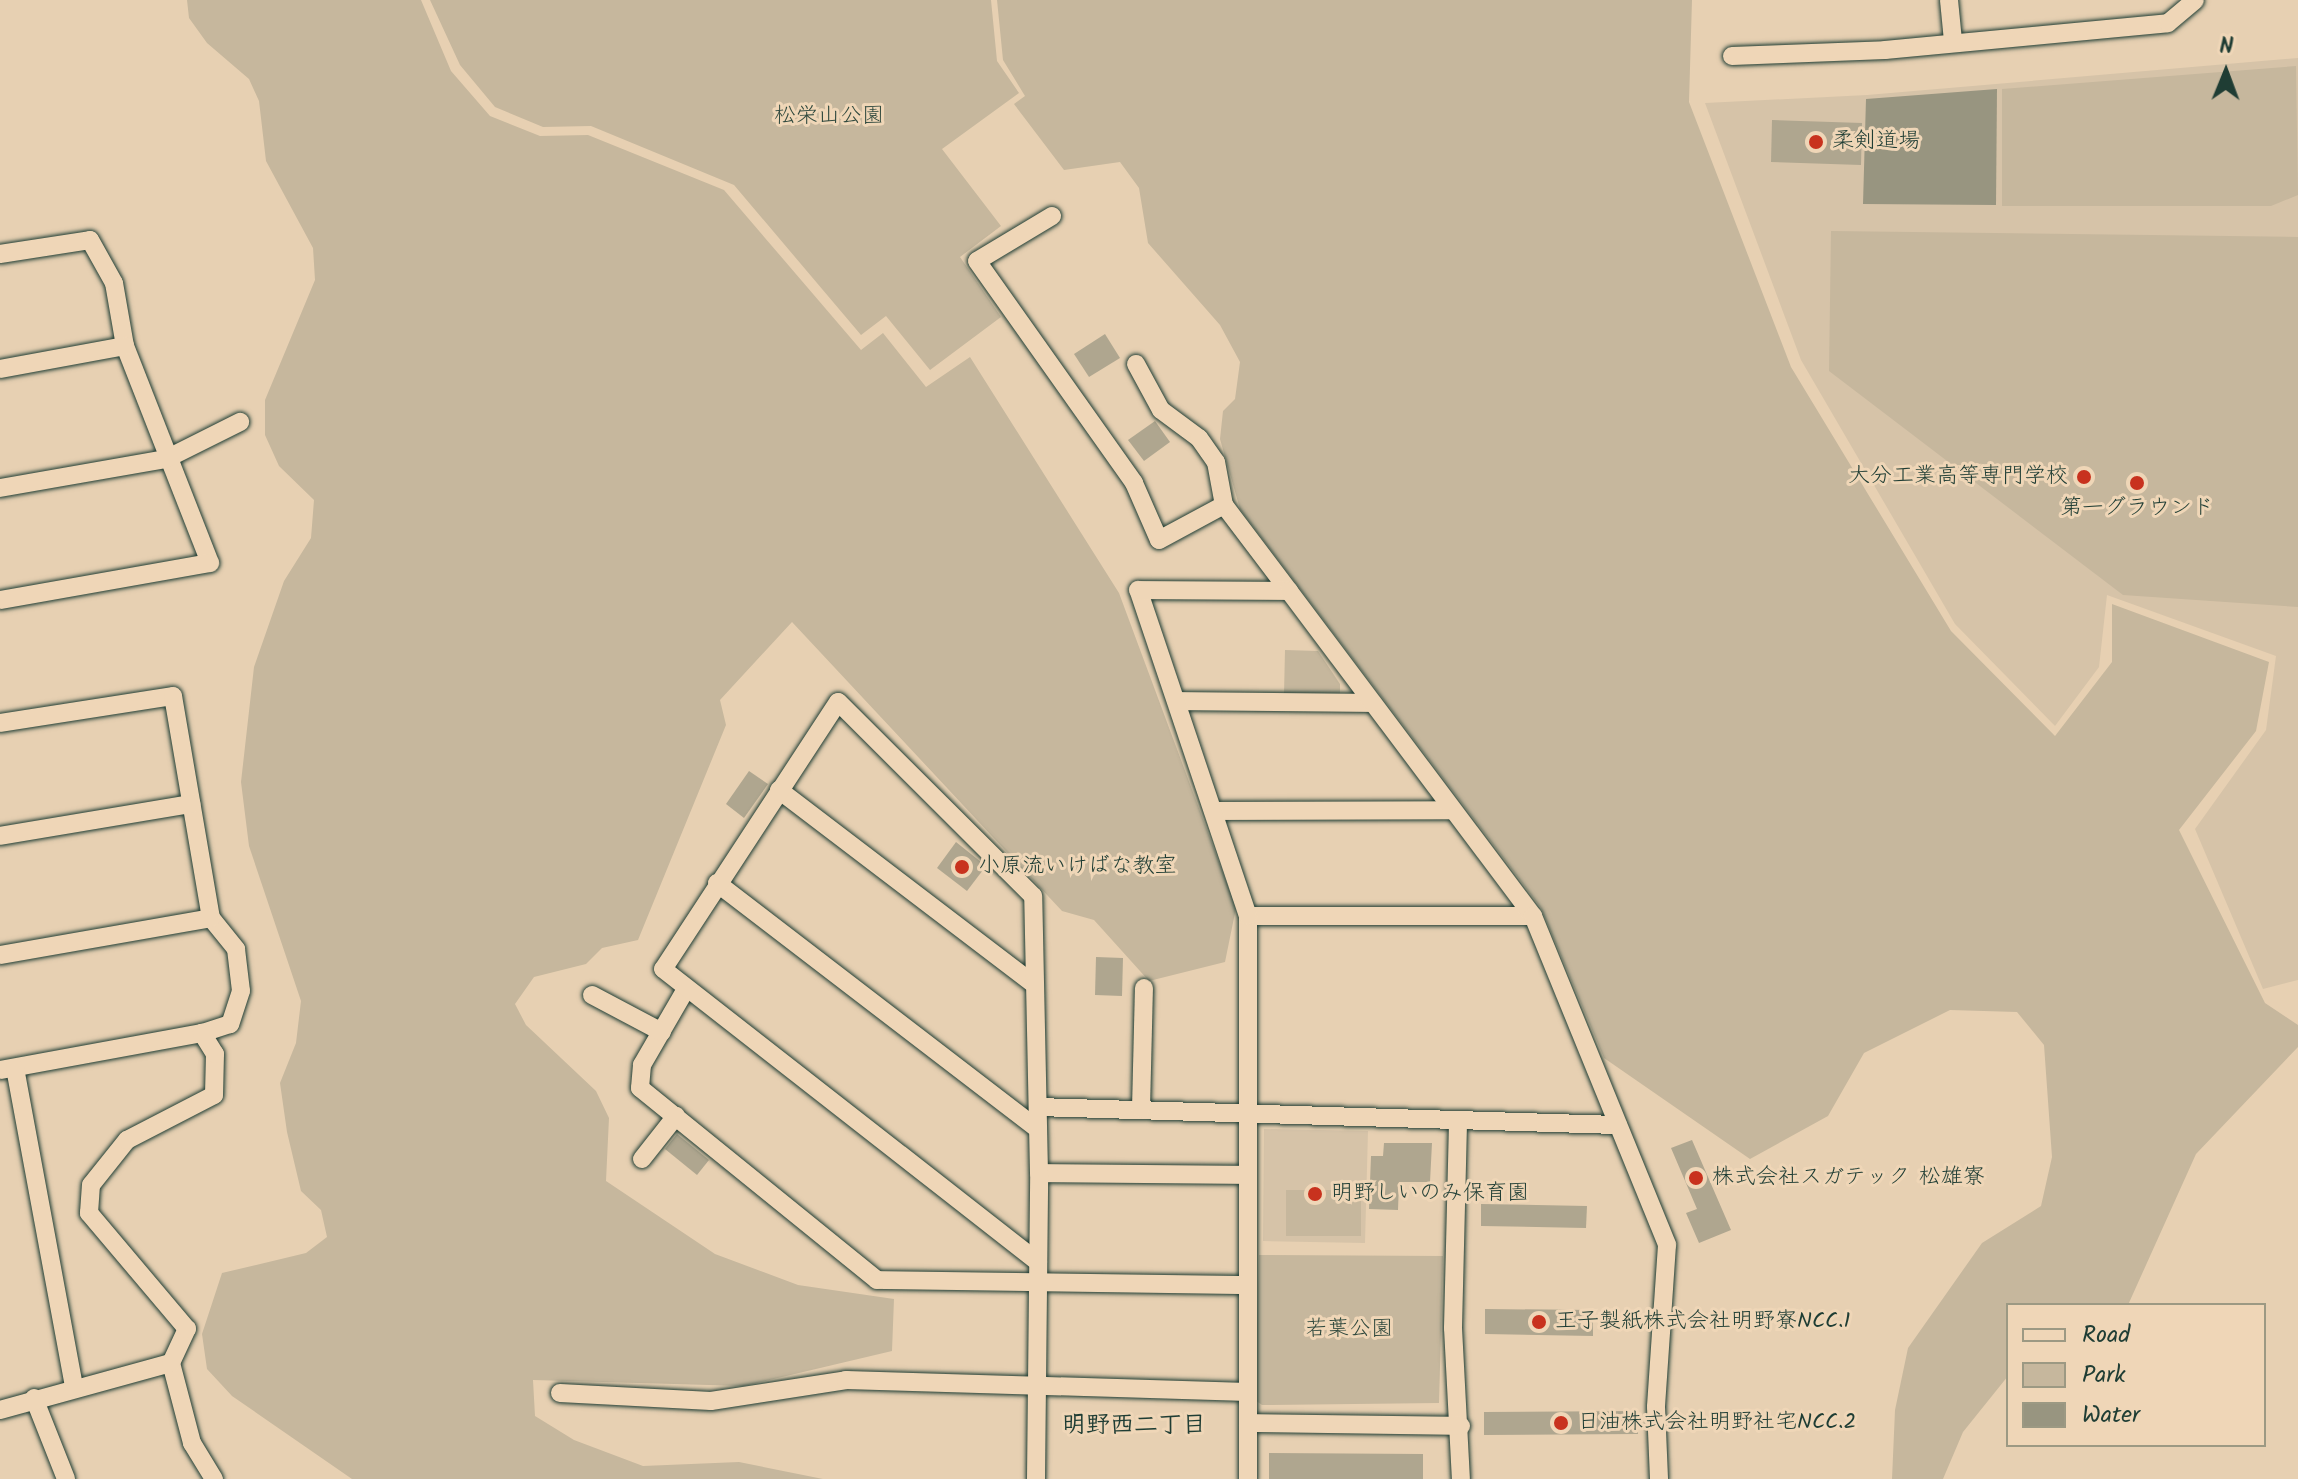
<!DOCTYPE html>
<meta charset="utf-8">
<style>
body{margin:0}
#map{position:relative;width:2298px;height:1479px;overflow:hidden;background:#e7d0b2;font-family:Kalam,"Klee One",sans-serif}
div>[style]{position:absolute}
.built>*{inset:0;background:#d6c3a8}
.green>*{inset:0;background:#c6b79d}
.water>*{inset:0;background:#989580}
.building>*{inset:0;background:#afa68f}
.roads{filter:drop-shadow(0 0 2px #1f3d34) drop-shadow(0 0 2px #1f3d34)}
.minor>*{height:18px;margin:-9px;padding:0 9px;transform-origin:9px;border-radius:9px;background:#efd6b7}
.dots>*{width:22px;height:22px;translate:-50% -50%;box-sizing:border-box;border:4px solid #efd6b7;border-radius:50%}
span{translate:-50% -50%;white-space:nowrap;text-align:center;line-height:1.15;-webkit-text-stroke:6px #efd6b7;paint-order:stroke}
.park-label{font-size:22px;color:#30493e}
.poi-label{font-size:22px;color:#1f3d34}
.left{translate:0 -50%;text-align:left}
.right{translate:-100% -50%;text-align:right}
.neighbourhood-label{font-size:24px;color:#1f3d34;font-weight:700}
.legend{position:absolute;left:2006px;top:1303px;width:260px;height:144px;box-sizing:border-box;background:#efd6b7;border:2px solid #9c9983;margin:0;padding:10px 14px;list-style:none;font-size:24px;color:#1f3d34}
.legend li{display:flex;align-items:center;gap:16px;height:40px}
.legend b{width:40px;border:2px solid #9c9983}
.north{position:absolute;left:2186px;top:32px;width:80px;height:80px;-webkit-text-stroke:6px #efd6b7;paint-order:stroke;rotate:1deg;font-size:22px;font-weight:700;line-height:32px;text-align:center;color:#1f3d34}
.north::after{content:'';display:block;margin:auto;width:28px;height:36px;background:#1f3d34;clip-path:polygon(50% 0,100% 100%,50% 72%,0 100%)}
</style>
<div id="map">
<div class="built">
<div style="clip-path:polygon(2298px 58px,2298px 980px,2263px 989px,2195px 829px,2266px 730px,2276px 656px,2107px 595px,2099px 667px,2055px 726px,1955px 624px,1801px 360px,1705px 103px,1867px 95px)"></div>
<div style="clip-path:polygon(1264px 1129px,1368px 1131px,1365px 1243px,1263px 1241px)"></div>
</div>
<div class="green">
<div style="clip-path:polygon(187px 0,421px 0,451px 71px,490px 116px,540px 136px,588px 135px,724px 190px,861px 350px,883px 333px,926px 387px,970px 357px,1119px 593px,1236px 908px,1225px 962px,1149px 981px,1094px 920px,1062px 911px,792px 622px,720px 700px,726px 725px,638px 940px,602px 948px,586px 964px,534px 977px,515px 1004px,526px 1025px,596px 1091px,609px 1118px,606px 1181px,715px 1254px,798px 1285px,894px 1299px,892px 1351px,744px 1386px,533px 1380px,535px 1416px,574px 1440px,643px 1466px,739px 1462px,823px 1479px,352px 1479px,232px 1396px,207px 1369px,202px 1334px,222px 1273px,306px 1253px,327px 1237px,321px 1210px,301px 1191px,287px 1132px,280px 1083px,296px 1043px,301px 1001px,249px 846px,241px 782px,254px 667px,284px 581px,311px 538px,314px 500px,279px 466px,265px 435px,265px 400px,315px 280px,313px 248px,266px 161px,259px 101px,249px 79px,207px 43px,189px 18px)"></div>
<div style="clip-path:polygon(430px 0,991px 0,997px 61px,1019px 93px,942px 149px,1001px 226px,960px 257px,1001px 317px,930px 370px,886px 316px,861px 335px,734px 185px,591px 126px,543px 127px,495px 107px,460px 65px)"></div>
<div style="clip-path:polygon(997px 0,1692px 0,1689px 102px,1791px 367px,1951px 631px,2055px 736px,2112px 662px,2112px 604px,2269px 662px,2256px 731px,2179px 830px,2265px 1003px,2298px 1025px,2298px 1047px,2196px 1154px,2128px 1305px,2008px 1305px,2008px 1376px,1963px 1432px,1943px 1479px,1892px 1479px,1895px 1410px,1908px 1348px,1982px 1243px,2041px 1206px,2052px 1157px,2044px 1045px,2017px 1012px,1950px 1010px,1864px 1053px,1828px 1116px,1750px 1159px,1604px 1058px,1541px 908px,1240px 509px,1220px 439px,1223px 411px,1235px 399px,1240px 362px,1220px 325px,1148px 243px,1139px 188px,1120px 162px,1064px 170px,1014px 104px,1025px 96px,1003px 60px)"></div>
<div style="clip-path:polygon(2296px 66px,2298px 195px,2271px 206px,2002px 206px,2002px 89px)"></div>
<div style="clip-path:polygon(1831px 231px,2298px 237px,2298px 607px,2123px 595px,1829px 371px)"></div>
<div style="clip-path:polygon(1285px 650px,1318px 651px,1340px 684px,1340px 697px,1284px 694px)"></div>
<div style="clip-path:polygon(1286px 1190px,1361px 1190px,1361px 1236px,1286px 1236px)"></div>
<div style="clip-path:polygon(1259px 1255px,1443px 1256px,1439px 1403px,1262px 1405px,1255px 1400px)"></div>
</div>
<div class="water">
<div style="clip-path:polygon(1997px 89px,1996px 205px,1863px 204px,1866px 99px)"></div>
</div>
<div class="building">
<div style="clip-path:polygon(1772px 120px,1862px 123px,1861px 165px,1771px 162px)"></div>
<div style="clip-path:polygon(1105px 334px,1120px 358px,1089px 377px,1074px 354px)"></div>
<div style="clip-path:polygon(1155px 421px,1170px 442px,1144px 461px,1128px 440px)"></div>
<div style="clip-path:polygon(749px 771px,768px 784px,744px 818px,726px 804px)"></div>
<div style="clip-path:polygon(956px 842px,986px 866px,967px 891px,937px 868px)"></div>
<div style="clip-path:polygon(1096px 957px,1123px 958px,1122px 996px,1095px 995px)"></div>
<div style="clip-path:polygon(677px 1134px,709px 1160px,697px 1175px,665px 1149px)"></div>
<div style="clip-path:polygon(1692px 1140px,1731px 1230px,1699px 1243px,1686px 1213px,1697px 1209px,1671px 1148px)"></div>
<div style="clip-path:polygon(1384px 1143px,1432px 1143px,1430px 1182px,1399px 1182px,1398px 1210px,1369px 1209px,1371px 1156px,1383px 1156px)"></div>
<div style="clip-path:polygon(1481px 1204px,1587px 1206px,1586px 1228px,1481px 1226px)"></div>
<div style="clip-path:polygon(1485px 1309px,1593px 1310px,1593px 1336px,1485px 1334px)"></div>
<div style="clip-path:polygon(1638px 1411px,1638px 1434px,1484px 1435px,1484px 1412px)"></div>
<div style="clip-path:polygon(1269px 1453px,1423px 1454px,1423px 1479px,1269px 1479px)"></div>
</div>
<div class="roads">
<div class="minor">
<div style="left:1949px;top:0;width:41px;rotate:84.4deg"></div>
<div style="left:1732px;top:56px;width:153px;rotate:-2.2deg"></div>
<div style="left:1885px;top:50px;width:284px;rotate:-5.4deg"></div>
<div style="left:2168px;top:23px;width:35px;rotate:-40deg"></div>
<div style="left:1052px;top:216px;width:87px;rotate:149deg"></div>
<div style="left:977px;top:261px;width:272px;rotate:54.7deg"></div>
<div style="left:1134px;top:483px;width:62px;rotate:66.3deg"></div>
<div style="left:1159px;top:540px;width:74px;rotate:-28.3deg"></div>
<div style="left:1224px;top:505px;width:108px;rotate:52.9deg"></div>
<div style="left:0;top:254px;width:91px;rotate:-8.8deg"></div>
<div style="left:90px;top:240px;width:49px;rotate:60.8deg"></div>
<div style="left:114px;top:283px;width:64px;rotate:80.1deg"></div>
<div style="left:125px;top:346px;width:233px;rotate:68.6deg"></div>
<div style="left:210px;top:563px;width:213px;rotate:170deg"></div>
<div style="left:1136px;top:364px;width:52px;rotate:61.5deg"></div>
<div style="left:1161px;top:410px;width:47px;rotate:36.4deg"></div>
<div style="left:1199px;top:438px;width:29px;rotate:55deg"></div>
<div style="left:1216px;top:462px;width:44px;rotate:79.5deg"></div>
<div style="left:0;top:369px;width:127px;rotate:-10.4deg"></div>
<div style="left:0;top:488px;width:169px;rotate:-9.9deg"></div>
<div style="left:166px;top:459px;width:83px;rotate:-26.6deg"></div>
<div style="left:1178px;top:701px;width:192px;rotate:0.6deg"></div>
<div style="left:0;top:723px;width:175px;rotate:-8.9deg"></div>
<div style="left:173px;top:696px;width:225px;rotate:80.3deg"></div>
<div style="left:211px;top:918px;width:40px;rotate:51deg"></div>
<div style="left:236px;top:949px;width:42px;rotate:83.2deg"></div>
<div style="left:241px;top:991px;width:35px;rotate:108deg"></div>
<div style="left:230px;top:1024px;width:29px;rotate:162deg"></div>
<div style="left:202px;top:1033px;width:205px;rotate:169.6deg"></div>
<div style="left:779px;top:790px;width:317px;rotate:37.3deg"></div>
<div style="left:1215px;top:811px;width:235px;rotate:-0.2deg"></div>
<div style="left:0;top:836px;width:194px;rotate:-9.5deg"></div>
<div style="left:717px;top:883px;width:404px;rotate:37.5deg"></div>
<div style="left:1248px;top:916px;width:285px"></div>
<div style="left:0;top:955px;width:214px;rotate:-9.9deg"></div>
<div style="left:686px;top:989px;width:88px;rotate:120.1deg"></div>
<div style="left:642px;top:1065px;width:23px;rotate:95deg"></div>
<div style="left:640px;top:1088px;width:305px;rotate:39deg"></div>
<div style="left:877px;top:1280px;width:371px;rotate:0.8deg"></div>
<div style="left:592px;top:995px;width:79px;rotate:27.9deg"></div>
<div style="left:15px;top:1068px;width:324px;rotate:79.5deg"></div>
<div style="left:1038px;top:1107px;width:580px;rotate:1.78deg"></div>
<div style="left:1141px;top:1109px;width:121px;rotate:-88.6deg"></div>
<div style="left:1458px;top:1123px;width:205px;rotate:91.4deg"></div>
<div style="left:1453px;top:1328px;width:151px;rotate:87deg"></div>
<div style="left:642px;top:1159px;width:55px;rotate:-51.7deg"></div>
<div style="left:1039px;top:1173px;width:209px;rotate:0.5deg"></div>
<div style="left:171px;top:1363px;width:83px;rotate:75.3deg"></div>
<div style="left:192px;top:1443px;width:42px;rotate:58.6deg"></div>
<div style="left:560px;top:1393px;width:151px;rotate:3deg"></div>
<div style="left:711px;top:1401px;width:137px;rotate:-8.8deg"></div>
<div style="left:846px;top:1380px;width:402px;rotate:1.7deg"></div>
<div style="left:34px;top:1398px;width:87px;rotate:68.4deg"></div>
<div style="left:0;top:1410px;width:177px;rotate:-15.4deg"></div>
<div style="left:171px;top:1363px;width:38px;rotate:-65deg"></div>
<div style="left:187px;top:1329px;width:152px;rotate:-130.2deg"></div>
<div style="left:89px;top:1213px;width:28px;rotate:-86deg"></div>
<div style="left:91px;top:1185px;width:58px;rotate:-51.3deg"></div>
<div style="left:127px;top:1140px;width:98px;rotate:-27.3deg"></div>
<div style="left:214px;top:1095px;width:41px;rotate:-88.6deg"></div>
<div style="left:215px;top:1054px;width:25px;rotate:-122deg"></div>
<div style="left:1248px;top:1423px;width:213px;rotate:0.8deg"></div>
<div style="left:1036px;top:1479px;width:306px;rotate:-89.4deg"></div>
<div style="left:1039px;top:1173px;width:277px;rotate:-91.2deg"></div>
<div style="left:1033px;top:896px;width:275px;rotate:-135.1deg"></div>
<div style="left:838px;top:702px;width:319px;rotate:123.2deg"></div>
<div style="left:663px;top:969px;width:476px;rotate:38deg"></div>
<div style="left:1248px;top:1479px;width:563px;rotate:-90deg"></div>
<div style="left:1248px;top:916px;width:344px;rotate:-108.6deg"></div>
<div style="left:1138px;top:590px;width:151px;rotate:0.4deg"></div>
<div style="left:1289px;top:591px;width:406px;rotate:53.1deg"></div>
<div style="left:1533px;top:916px;width:355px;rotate:67.8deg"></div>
<div style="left:1667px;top:1245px;width:162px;rotate:93.9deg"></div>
<div style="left:1656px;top:1407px;width:72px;rotate:87.6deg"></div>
</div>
</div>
<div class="dots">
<div style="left:1816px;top:142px;background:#c8321e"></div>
<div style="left:2084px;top:477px;background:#c8321e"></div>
<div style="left:2137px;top:483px;background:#c8321e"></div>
<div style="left:962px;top:867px;background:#c8321e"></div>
<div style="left:1696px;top:1178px;background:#c8321e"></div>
<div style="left:1315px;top:1194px;background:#c8321e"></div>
<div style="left:1539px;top:1322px;background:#c8321e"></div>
<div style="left:1561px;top:1423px;background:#c8321e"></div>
</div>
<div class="park-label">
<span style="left:829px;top:117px">松栄山公園</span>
<span style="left:1349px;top:1330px">若葉公園</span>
</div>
<div class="poi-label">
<span class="left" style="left:1832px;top:142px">柔剣道場</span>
<span class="right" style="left:2068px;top:477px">大分工業高等専門学校</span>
<span style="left:2137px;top:509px">第一グラウンド</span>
<span class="left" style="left:978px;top:867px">小原流いけばな教室</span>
<span class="left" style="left:1712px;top:1178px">株式会社スガテック 松雄寮</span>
<span class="left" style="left:1331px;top:1194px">明野しいのみ保育園</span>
<span class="left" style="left:1555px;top:1322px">王子製紙株式会社明野寮NCC.1</span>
<span class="left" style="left:1577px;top:1423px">日油株式会社明野社宅NCC.2</span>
</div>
<div class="neighbourhood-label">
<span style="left:1134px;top:1426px">明野西二丁目</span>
</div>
<ul class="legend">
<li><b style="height:10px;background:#efd6b7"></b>Road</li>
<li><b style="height:22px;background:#c6b79d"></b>Park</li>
<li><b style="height:22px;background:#989580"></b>Water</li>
</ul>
<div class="north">N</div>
</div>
